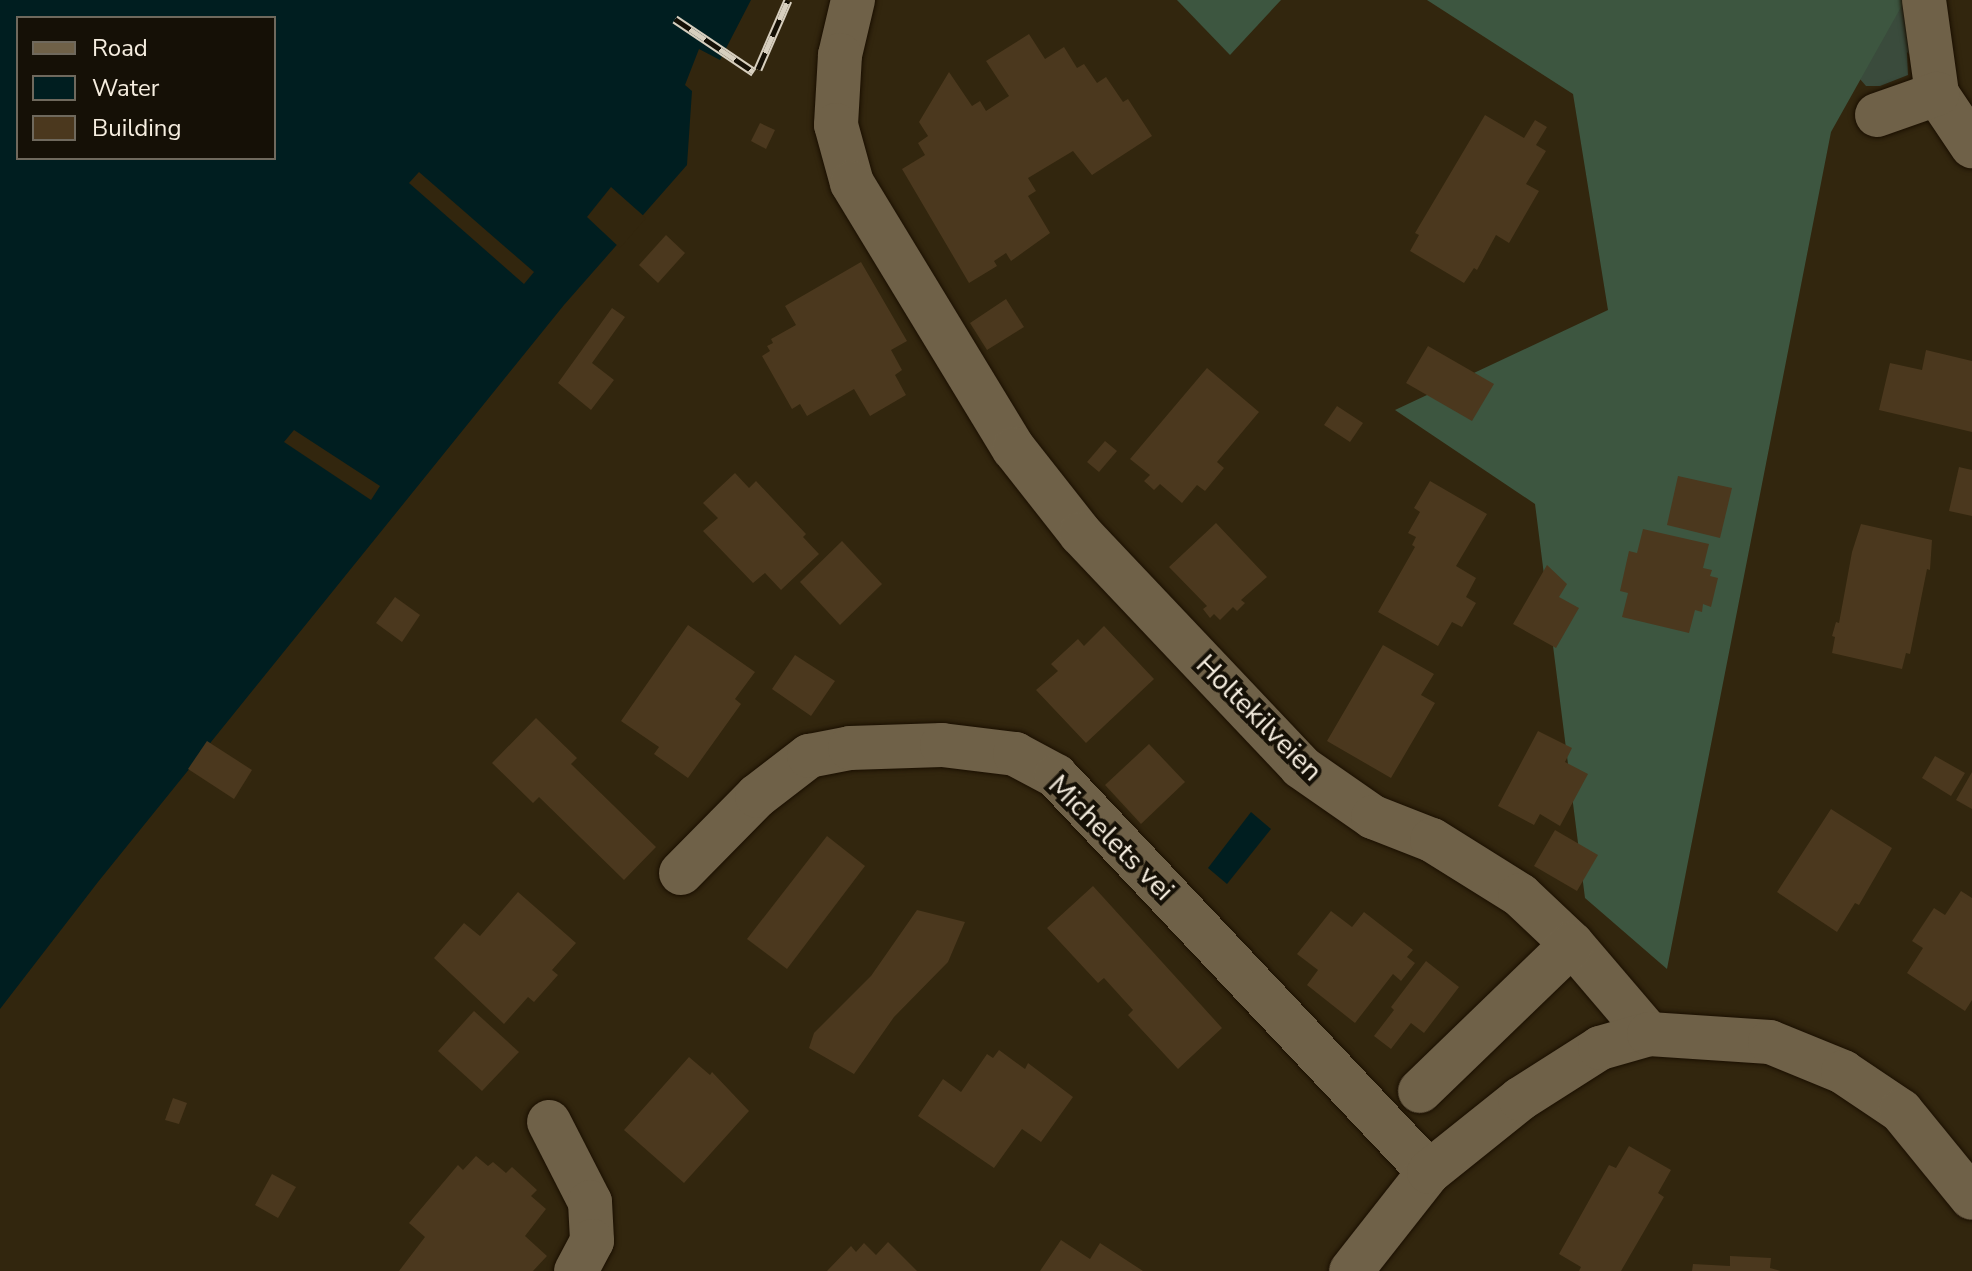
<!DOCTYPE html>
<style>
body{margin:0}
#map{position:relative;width:1972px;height:1271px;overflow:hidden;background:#32260e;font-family:"Nunito Sans",sans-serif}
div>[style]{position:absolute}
.green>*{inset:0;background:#3a4b3c}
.forest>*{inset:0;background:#3d5640}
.water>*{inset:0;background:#001e20}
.pier>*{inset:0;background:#32260e}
.building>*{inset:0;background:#4b381e}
.roads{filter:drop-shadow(0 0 2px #1a0f00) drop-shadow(0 0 2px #1a0f00)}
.minor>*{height:44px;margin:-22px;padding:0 22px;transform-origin:22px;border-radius:22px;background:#6f6148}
.rail>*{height:9px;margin-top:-4.5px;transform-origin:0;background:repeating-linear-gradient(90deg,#151006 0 18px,#d7cfbf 0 36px);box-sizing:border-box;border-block:2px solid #d7cfbf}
span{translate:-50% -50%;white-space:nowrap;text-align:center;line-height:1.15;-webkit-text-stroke:8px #151006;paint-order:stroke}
.street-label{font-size:28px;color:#f6eee0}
.legend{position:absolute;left:16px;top:16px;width:260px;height:144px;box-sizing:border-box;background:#151006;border:2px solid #6f695d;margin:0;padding:10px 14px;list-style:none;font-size:24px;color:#f6eee0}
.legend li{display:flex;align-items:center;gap:16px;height:40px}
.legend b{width:40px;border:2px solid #6f695d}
</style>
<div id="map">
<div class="green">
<div style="clip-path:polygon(1915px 0,1915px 60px,1907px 52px,1908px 75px,1880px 86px,1866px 86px,1796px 5px)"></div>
</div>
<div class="forest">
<div style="clip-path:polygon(1177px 0,1281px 0,1230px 55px)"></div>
<div style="clip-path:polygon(1427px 0,1905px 0,1831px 132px,1667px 969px,1585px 898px,1535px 504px,1395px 410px,1608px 310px,1573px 94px)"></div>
</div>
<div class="water">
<div style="clip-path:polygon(evenodd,0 0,751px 0,720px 60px,699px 49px,685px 85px,692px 91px,687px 165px,564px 305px,98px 882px,0 1009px,0 0,18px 18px,274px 18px,274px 158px,18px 158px,18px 18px)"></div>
<div style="clip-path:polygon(1251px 812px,1271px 829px,1227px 884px,1208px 868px)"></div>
</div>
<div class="pier">
<div style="clip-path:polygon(419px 172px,534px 272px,524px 284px,409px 183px)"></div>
<div style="clip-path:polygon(611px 187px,646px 218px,620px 248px,587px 217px)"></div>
<div style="clip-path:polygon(294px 430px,380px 486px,371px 500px,284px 442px)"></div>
</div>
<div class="building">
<div style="clip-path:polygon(1029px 34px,1045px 59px,1064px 47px,1077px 68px,1084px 64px,1097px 83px,1106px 77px,1123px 102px,1128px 99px,1152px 136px,1092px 175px,1073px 151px,1028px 178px,1036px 191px,1028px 196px,1050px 233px,1011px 261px,1006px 253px,994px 261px,997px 266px,969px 283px,902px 169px,925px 155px,918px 143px,928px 136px,919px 122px,949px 72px,972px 106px,980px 101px,986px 111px,1009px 96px,986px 61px)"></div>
<div style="clip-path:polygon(1485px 115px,1524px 138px,1535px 120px,1547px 127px,1536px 145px,1546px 151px,1526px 184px,1539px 191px,1509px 243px,1496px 235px,1477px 270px,1474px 268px,1464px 283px,1410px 251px,1419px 235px,1415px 233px)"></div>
<div style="clip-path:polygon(760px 123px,775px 130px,766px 149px,751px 141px)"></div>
<div style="clip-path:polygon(666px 235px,685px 253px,658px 283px,639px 265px)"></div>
<div style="clip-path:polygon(861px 262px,907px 341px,891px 350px,902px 370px,895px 375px,906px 395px,870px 416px,854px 389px,807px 416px,800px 404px,792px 409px,762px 356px,770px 351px,767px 346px,773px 343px,771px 339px,796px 325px,785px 306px)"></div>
<div style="clip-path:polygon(1006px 299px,1024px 327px,987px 350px,970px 323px)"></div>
<div style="clip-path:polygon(612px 308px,625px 317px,592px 363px,614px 380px,591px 410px,558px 383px)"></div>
<div style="clip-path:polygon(1428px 346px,1494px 384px,1472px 421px,1406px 383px)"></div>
<div style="clip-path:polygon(1926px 350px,1972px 361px,1972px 432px,1879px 410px,1890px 363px,1922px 370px)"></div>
<div style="clip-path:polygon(1207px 368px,1259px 412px,1217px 462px,1224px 468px,1205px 491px,1197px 485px,1182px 503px,1160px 484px,1154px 490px,1144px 481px,1150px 475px,1130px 459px)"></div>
<div style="clip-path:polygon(1337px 406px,1363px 423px,1350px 442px,1324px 425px)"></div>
<div style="clip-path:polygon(1105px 441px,1117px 451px,1099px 472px,1087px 462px)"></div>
<div style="clip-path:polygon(1959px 467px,1972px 470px,1972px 516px,1949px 511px)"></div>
<div style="clip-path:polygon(735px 473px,749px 488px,756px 481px,806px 534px,803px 537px,819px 554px,781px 590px,765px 573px,753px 583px,703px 531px,718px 518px,703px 503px)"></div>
<div style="clip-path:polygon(1678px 476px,1732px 488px,1720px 538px,1667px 525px)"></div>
<div style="clip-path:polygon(1430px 481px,1487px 514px,1456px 566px,1476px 578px,1466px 597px,1476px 603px,1462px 627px,1452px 622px,1438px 646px,1378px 612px,1415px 547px,1412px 545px,1416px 537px,1408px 533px,1420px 512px,1414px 508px)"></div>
<div style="clip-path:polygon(1216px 523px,1267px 577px,1241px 600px,1245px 603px,1237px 611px,1233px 607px,1220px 620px,1214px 614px,1210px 618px,1203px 609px,1207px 606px,1169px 567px)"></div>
<div style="clip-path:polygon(1861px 524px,1932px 540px,1930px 570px,1927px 569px,1910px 654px,1906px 653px,1902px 669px,1832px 653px,1835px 637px,1832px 636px,1836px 622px,1839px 623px,1852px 552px)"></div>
<div style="clip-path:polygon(1643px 529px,1709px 544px,1703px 568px,1712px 570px,1710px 576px,1718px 578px,1711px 607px,1703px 604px,1702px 612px,1695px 610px,1689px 633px,1622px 617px,1628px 593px,1620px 591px,1629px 551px,1637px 553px)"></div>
<div style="clip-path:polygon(842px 541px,882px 584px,840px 625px,800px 582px)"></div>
<div style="clip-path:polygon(1547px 565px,1567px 584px,1559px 597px,1579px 608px,1556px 648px,1513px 624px)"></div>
<div style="clip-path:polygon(395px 597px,420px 615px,402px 642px,376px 623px)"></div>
<div style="clip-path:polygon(688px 625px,755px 672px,735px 699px,741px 704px,688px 778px,654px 754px,659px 747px,621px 721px)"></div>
<div style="clip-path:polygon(1104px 626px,1154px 679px,1086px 743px,1036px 690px,1058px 671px,1051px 664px,1078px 639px,1084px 646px)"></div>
<div style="clip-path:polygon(1383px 645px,1434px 674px,1421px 695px,1435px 703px,1391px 778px,1327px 741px)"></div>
<div style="clip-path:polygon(795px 655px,835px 681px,811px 716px,772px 689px)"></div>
<div style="clip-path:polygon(536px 718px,577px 758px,571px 764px,656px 847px,624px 880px,539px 797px,533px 803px,492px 763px)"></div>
<div style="clip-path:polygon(1538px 731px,1572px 748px,1565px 762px,1588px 774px,1560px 826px,1540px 814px,1534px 825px,1498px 806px)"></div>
<div style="clip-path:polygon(207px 741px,252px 770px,234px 799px,188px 769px)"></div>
<div style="clip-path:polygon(1149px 744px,1185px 782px,1141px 824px,1105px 785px)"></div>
<div style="clip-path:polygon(1935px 756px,1965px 773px,1951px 796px,1922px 778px)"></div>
<div style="clip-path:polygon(1972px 772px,1972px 809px,1956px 800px)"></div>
<div style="clip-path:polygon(1831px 809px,1892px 848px,1859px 905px,1855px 903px,1837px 932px,1777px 892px)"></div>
<div style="clip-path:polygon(1555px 830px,1598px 855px,1577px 891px,1534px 866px)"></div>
<div style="clip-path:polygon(827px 836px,865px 866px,787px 969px,747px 939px)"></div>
<div style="clip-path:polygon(1093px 886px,1222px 1028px,1178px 1069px,1128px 1015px,1133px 1010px,1104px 978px,1098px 983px,1047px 928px)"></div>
<div style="clip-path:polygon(1961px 891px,1972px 898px,1972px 1000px,1965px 1011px,1907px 973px,1923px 948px,1912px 941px,1934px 908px,1945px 915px)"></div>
<div style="clip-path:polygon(518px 892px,576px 943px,552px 970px,558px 975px,534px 1002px,528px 997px,504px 1024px,434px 958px,464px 923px,480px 936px)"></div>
<div style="clip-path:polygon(917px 910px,965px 922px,948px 962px,894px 1017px,854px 1074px,809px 1048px,814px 1033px,871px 976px)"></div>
<div style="clip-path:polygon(1331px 911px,1352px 927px,1364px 912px,1413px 950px,1407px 957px,1415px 963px,1401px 981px,1393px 974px,1355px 1023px,1307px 985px,1318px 970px,1297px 954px)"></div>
<div style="clip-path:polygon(1426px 961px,1459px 987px,1424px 1033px,1411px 1023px,1391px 1049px,1374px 1036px,1394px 1010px,1391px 1007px)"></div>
<div style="clip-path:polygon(474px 1011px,519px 1052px,482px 1091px,438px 1051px)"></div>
<div style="clip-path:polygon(999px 1050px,1025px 1069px,1028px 1063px,1073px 1097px,1041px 1142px,1022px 1129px,994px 1168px,918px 1116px,943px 1079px,961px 1092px,987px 1054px,993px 1058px)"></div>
<div style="clip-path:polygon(689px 1057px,710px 1075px,712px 1072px,749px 1111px,684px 1183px,624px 1130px)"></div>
<div style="clip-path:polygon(173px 1098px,187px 1103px,179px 1124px,165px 1120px)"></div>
<div style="clip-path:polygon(1629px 1146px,1671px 1170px,1658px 1193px,1664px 1197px,1621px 1271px,1579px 1271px,1581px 1267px,1559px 1254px,1609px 1165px,1616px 1168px)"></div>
<div style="clip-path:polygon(476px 1156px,488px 1166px,493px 1162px,506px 1173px,512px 1167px,537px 1190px,531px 1196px,546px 1209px,525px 1236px,547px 1256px,533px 1271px,399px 1271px,425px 1237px,409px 1223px,458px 1165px,463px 1170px)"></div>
<div style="clip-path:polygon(272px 1174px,296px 1187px,278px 1218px,255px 1205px)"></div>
<div style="clip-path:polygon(1061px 1240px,1090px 1259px,1100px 1243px,1143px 1271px,1040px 1271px)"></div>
<div style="clip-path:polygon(888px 1242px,917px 1271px,827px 1271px,851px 1246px,856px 1252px,864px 1243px,876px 1255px)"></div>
<div style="clip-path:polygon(1730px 1256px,1771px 1258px,1770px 1268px,1781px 1271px,1692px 1271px,1693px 1264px,1730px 1266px)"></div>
</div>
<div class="roads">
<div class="minor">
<div style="left:853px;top:0;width:57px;rotate:103.3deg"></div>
<div style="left:840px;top:55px;width:70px;rotate:93.3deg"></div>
<div style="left:836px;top:125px;width:60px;rotate:74.6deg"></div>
<div style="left:852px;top:183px;width:311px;rotate:58.7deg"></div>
<div style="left:1014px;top:449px;width:108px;rotate:51.8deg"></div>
<div style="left:1081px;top:534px;width:320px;rotate:46.6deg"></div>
<div style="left:1301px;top:767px;width:88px;rotate:34.8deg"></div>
<div style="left:1373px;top:817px;width:63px;rotate:21.3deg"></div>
<div style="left:1432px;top:840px;width:104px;rotate:32deg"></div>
<div style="left:1520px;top:895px;width:71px;rotate:43.3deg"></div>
<div style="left:1572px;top:944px;width:118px;rotate:49.5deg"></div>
<div style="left:1924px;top:0;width:95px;rotate:82.1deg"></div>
<div style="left:1937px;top:94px;width:63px;rotate:56.1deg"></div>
<div style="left:1877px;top:115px;width:64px;rotate:-19.3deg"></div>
<div style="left:681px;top:873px;width:108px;rotate:-45.4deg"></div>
<div style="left:757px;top:796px;width:66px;rotate:-37.6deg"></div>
<div style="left:809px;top:756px;width:42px;rotate:-11deg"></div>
<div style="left:850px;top:748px;width:92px;rotate:-1.9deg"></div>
<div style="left:942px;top:745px;width:74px;rotate:7deg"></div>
<div style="left:1015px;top:754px;width:47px;rotate:28.2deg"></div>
<div style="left:1056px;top:776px;width:544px;rotate:46.71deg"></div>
<div style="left:1420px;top:1091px;width:211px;rotate:-44deg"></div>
<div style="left:549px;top:1122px;width:90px;rotate:62.9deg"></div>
<div style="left:590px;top:1202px;width:39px;rotate:87deg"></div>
<div style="left:592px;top:1241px;width:34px;rotate:118deg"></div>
<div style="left:1351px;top:1271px;width:126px;rotate:-51.8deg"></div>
<div style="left:1429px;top:1172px;width:117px;rotate:-38.7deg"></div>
<div style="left:1520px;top:1099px;width:95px;rotate:-32.5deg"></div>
<div style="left:1600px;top:1048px;width:51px;rotate:-15.9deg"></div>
<div style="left:1649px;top:1034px;width:121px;rotate:3.8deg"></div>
<div style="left:1770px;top:1042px;width:79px;rotate:22.3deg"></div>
<div style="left:1843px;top:1072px;width:70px;rotate:33.9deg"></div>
<div style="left:1901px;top:1111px;width:112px;rotate:50.8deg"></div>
</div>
</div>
<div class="rail">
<div style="left:675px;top:19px;width:95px;rotate:33.9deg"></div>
<div style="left:758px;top:69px;width:75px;rotate:-66.5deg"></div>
</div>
<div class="street-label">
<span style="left:1259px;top:718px;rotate:45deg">Holtekilveien</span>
<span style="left:1111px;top:838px;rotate:45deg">Michelets vei</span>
</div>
<ul class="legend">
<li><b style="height:10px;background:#6f6148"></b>Road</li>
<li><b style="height:22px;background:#001e20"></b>Water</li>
<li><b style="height:22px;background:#4b381e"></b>Building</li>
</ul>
</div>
